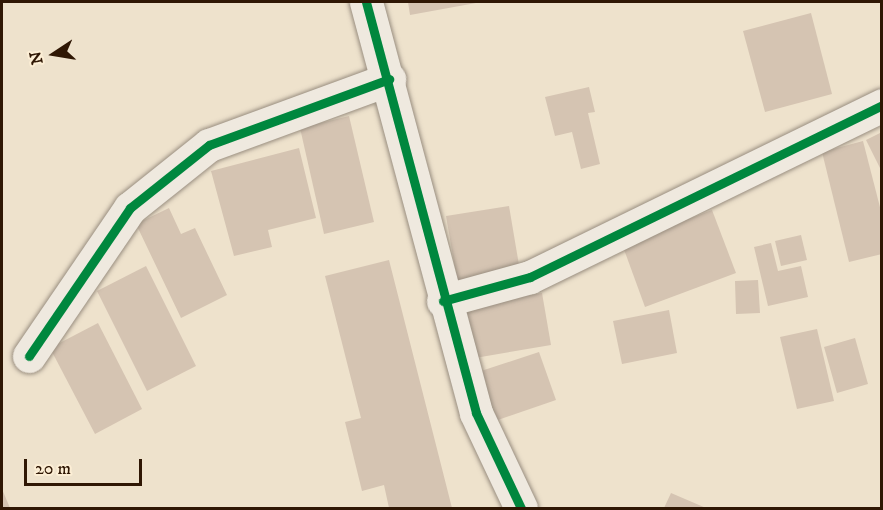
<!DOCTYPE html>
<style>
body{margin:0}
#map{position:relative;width:883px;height:510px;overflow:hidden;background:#eee2cc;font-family:"IM FELL DW Pica",serif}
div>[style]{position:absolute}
.building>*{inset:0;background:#d5c4b2}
.roads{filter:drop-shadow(0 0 2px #998e80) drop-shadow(0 0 2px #998e80)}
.street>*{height:33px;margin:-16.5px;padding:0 16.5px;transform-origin:16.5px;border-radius:16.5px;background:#efe9df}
.secondary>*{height:33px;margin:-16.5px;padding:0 16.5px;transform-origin:16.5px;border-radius:16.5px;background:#efe9df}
.cycleway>*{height:9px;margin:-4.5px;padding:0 4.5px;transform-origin:4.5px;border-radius:4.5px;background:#00873e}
span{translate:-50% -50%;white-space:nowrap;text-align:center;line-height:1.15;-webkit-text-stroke:5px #fceed5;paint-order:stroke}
.frame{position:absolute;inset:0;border:3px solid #2f1704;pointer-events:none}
.north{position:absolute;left:24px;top:24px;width:60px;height:60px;-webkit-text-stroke:4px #fceed5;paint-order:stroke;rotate:258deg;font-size:16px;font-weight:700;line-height:24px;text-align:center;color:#2f1704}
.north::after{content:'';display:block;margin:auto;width:21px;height:27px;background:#2f1704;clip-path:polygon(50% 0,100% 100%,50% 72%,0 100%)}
.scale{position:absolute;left:24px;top:459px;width:118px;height:27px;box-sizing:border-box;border:3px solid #2f1704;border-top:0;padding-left:8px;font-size:18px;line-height:21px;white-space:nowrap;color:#2f1704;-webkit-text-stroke:4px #fceed5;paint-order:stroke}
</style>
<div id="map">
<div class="building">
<div style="clip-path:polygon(408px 2px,476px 2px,476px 3px,410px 15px)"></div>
<div style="clip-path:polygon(811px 13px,832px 94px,765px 112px,743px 31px)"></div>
<div style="clip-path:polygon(589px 87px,595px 112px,588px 113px,600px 164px,581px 169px,572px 132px,555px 136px,545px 97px)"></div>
<div style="clip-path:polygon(349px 116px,374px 222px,324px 234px,300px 128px)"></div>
<div style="clip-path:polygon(882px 132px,882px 172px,866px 140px)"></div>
<div style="clip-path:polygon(863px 141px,882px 215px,882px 254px,849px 262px,822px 152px)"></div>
<div style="clip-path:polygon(299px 148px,316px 218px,268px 230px,272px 247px,234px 256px,211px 171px)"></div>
<div style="clip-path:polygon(509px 206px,520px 271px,457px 280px,446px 216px)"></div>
<div style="clip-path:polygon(169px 208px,181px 234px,195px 228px,227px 295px,181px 318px,136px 224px)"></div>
<div style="clip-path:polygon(712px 210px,736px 273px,645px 307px,622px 244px)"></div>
<div style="clip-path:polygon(801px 235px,807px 260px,781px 266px,775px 241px)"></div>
<div style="clip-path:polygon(771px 243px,778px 271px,801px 266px,808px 297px,768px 306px,754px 247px)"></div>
<div style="clip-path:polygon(389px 260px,452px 508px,389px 508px,384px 485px,362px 491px,345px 422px,361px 418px,325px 276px)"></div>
<div style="clip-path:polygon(146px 266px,196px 366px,147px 391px,97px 291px)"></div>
<div style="clip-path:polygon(758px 280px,760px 313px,736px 314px,735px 281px)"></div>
<div style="clip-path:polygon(542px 293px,551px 345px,475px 358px,466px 305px)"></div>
<div style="clip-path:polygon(669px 310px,677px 353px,622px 364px,613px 321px)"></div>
<div style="clip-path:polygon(98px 323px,142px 409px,95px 434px,50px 348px)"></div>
<div style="clip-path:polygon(817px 329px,834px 401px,797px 409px,780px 337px)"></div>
<div style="clip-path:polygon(855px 338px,868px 384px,837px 393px,824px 347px)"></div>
<div style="clip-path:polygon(539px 352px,556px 400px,495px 421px,478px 372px)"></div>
<div style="clip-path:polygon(2px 489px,10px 508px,2px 508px)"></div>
<div style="clip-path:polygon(671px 493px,706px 508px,664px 508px)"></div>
</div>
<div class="roads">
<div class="street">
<div style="left:443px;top:301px;width:90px;rotate:-15.4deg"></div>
<div style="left:530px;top:277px;width:392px;rotate:-26deg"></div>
<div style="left:29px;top:356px;width:179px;rotate:-55.7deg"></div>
<div style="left:130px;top:208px;width:101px;rotate:-38.6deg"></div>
<div style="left:209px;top:145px;width:192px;rotate:-20.1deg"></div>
</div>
<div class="secondary">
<div style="left:366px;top:2px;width:425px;rotate:75deg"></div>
<div style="left:476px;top:413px;width:105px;rotate:64.7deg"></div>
</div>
</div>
<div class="cycleway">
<div style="left:366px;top:2px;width:425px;rotate:75deg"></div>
<div style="left:476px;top:413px;width:105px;rotate:64.7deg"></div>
<div style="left:443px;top:301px;width:90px;rotate:-15.4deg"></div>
<div style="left:530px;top:277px;width:392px;rotate:-26deg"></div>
<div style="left:29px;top:356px;width:179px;rotate:-55.7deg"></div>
<div style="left:130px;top:208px;width:101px;rotate:-38.6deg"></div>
<div style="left:209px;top:145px;width:192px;rotate:-20.1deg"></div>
</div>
<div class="frame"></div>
<div class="north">N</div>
<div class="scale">20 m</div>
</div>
